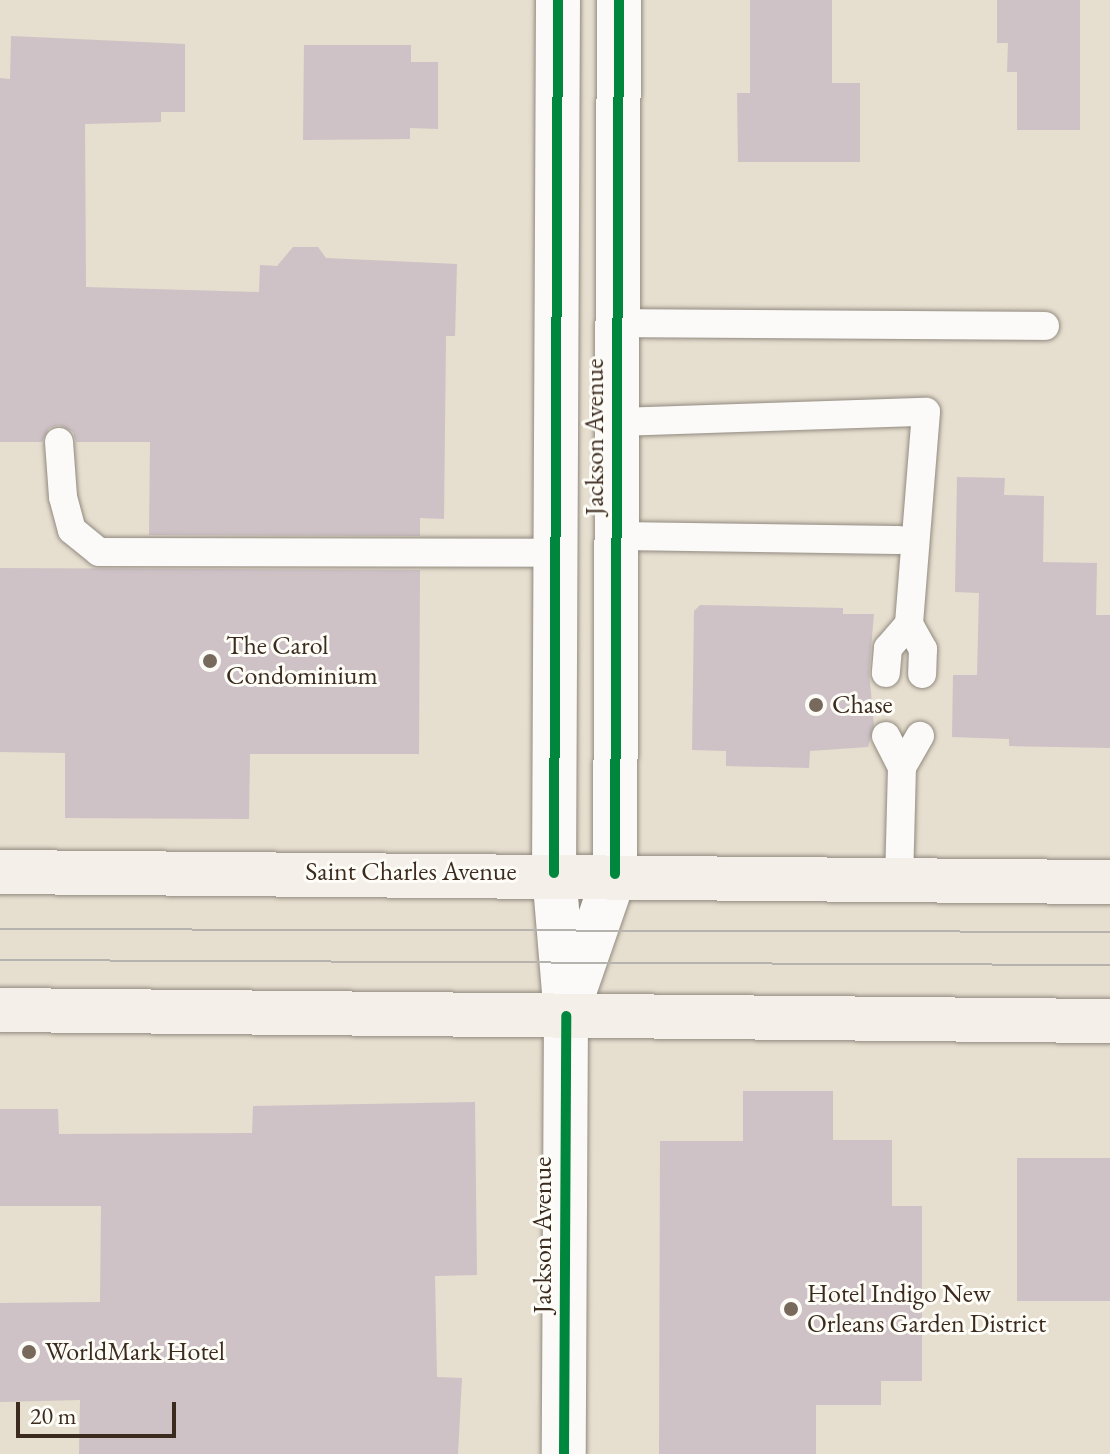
<!DOCTYPE html>
<style>
body{margin:0}
#map{position:relative;width:1110px;height:1454px;overflow:hidden;background:#e6dece;font-family:"EB Garamond",serif}
div>[style]{position:absolute}
.building>*{inset:0;background:#cec2c6}
.roads{filter:drop-shadow(0 0 2px #918a80) drop-shadow(0 0 2px #918a80)}
.service>*{height:28px;margin:-14px;padding:0 14px;transform-origin:14px;border-radius:14px;background:#fbfaf8}
.tertiary>*{height:44px;margin:-22px;padding:0 22px;transform-origin:22px;border-radius:22px;background:#fbfaf8}
.secondary>*{height:44px;margin:-22px;padding:0 22px;transform-origin:22px;border-radius:22px;background:#f4f0e9}
.tram>*{height:2px;margin:-1px;padding:0 1px;transform-origin:1px;border-radius:1px;background:#b6b3af}
.cycleway>*{height:10px;margin:-5px;padding:0 5px;transform-origin:5px;border-radius:5px;background:#00873e}
.dots>*{width:22px;height:22px;translate:-50% -50%;box-sizing:border-box;border:4px solid #fdfcf7;border-radius:50%}
span{translate:-50% -50%;white-space:nowrap;text-align:center;line-height:1.15;-webkit-text-stroke:6px #fdfcf7;paint-order:stroke}
.street-label{font-size:26px;color:#3b2a1e}
.poi-label{font-size:26px;color:#3b2a1e}
.left{translate:0 -50%;text-align:left}
.scale{position:absolute;left:16px;top:1402px;width:160px;height:36px;box-sizing:border-box;border:4px solid #3b2a1e;border-top:0;padding-left:10px;font-size:24px;line-height:28px;white-space:nowrap;color:#3b2a1e;-webkit-text-stroke:6px #fdfcf7;paint-order:stroke}
</style>
<div id="map">
<div class="building">
<div style="clip-path:polygon(750px 0,832px 0,832px 83px,860px 83px,860px 162px,738px 162px,737px 93px,750px 93px)"></div>
<div style="clip-path:polygon(997px 0,1080px 0,1080px 130px,1017px 130px,1017px 72px,1007px 72px,1008px 43px,997px 43px)"></div>
<div style="clip-path:polygon(11px 36px,185px 44px,185px 112px,161px 112px,161px 122px,85px 124px,86px 287px,259px 292px,260px 265px,277px 266px,293px 247px,318px 247px,326px 258px,457px 264px,455px 336px,446px 336px,444px 519px,420px 518px,420px 536px,149px 535px,150px 442px,76px 442px,73px 432px,59px 425px,49px 428px,42px 442px,0 442px,0 78px,10px 79px)"></div>
<div style="clip-path:polygon(304px 45px,411px 45px,411px 62px,438px 62px,438px 129px,410px 128px,410px 139px,303px 140px)"></div>
<div style="clip-path:polygon(957px 477px,1005px 478px,1004px 495px,1044px 496px,1043px 562px,1097px 563px,1096px 615px,1110px 615px,1110px 748px,1009px 746px,1009px 739px,952px 737px,953px 675px,977px 675px,979px 593px,955px 592px)"></div>
<div style="clip-path:polygon(0 568px,420px 570px,419px 754px,250px 754px,249px 819px,65px 818px,65px 753px,0 752px)"></div>
<div style="clip-path:polygon(700px 605px,843px 608px,843px 614px,874px 614px,869px 672px,874px 725px,868px 747px,810px 751px,809px 768px,726px 766px,726px 751px,692px 750px,694px 611px)"></div>
<div style="clip-path:polygon(743px 1091px,833px 1091px,833px 1140px,892px 1140px,892px 1206px,922px 1206px,922px 1381px,881px 1381px,881px 1405px,816px 1405px,816px 1454px,659px 1454px,660px 1141px,743px 1141px)"></div>
<div style="clip-path:polygon(475px 1102px,477px 1275px,435px 1276px,437px 1377px,462px 1378px,458px 1454px,79px 1454px,80px 1400px,0 1402px,0 1303px,100px 1302px,101px 1206px,0 1206px,0 1109px,58px 1109px,59px 1134px,252px 1133px,253px 1106px)"></div>
<div style="clip-path:polygon(1017px 1158px,1110px 1158px,1110px 1301px,1017px 1301px)"></div>
</div>
<div class="roads">
<div class="service">
<div style="left:617px;top:323px;width:428px;rotate:0.4deg"></div>
<div style="left:617px;top:422px;width:309px;rotate:-1.9deg"></div>
<div style="left:926px;top:412px;width:213px;rotate:94.6deg"></div>
<div style="left:909px;top:624px;width:32px;rotate:131deg"></div>
<div style="left:888px;top:648px;width:25px;rotate:95deg"></div>
<div style="left:59px;top:442px;width:55px;rotate:85.8deg"></div>
<div style="left:63px;top:497px;width:34px;rotate:75deg"></div>
<div style="left:72px;top:530px;width:35px;rotate:39deg"></div>
<div style="left:99px;top:552px;width:456px;rotate:0.1deg"></div>
<div style="left:617px;top:536px;width:282px;rotate:0.8deg"></div>
<div style="left:909px;top:624px;width:29px;rotate:61deg"></div>
<div style="left:923px;top:649px;width:25px;rotate:92deg"></div>
<div style="left:886px;top:736px;width:35px;rotate:63deg"></div>
<div style="left:902px;top:767px;width:111px;rotate:91.5deg"></div>
<div style="left:902px;top:767px;width:36px;rotate:-60deg"></div>
</div>
<div class="tertiary">
<div style="left:558px;top:0;width:873px;rotate:90.26deg"></div>
<div style="left:554px;top:873px;width:144px;rotate:85.2deg"></div>
<div style="left:566px;top:1016px;width:438px;rotate:90.3deg"></div>
<div style="left:572px;top:998px;width:131px;rotate:-70.9deg"></div>
<div style="left:615px;top:874px;width:874px;rotate:-89.74deg"></div>
</div>
<div class="secondary">
<div style="left:0;top:872px;width:1110px;rotate:0.52deg"></div>
<div style="left:0;top:1010px;width:1110px;rotate:0.57deg"></div>
</div>
</div>
<div class="tram">
<div style="left:0;top:929px;width:1110px;rotate:0.15deg"></div>
<div style="left:0;top:960px;width:1110px;rotate:0.26deg"></div>
</div>
<div class="cycleway">
<div style="left:554px;top:873px;width:873px;rotate:-89.74deg"></div>
<div style="left:615px;top:874px;width:874px;rotate:-89.74deg"></div>
<div style="left:564px;top:1454px;width:438px;rotate:-89.7deg"></div>
</div>
<div class="dots">
<div style="left:210px;top:661px;background:#77695c"></div>
<div style="left:816px;top:705px;background:#77695c"></div>
<div style="left:791px;top:1309px;background:#77695c"></div>
<div style="left:29px;top:1352px;background:#77695c"></div>
</div>
<div class="street-label">
<span style="left:595px;top:437px;rotate:-90deg">Jackson Avenue</span>
<span style="left:411px;top:872px">Saint Charles Avenue</span>
<span style="left:543px;top:1235px;rotate:-90deg">Jackson Avenue</span>
</div>
<div class="poi-label">
<span class="left" style="left:226px;top:661px">The Carol<br>Condominium</span>
<span class="left" style="left:832px;top:705px">Chase</span>
<span class="left" style="left:807px;top:1309px">Hotel Indigo New<br>Orleans Garden District</span>
<span class="left" style="left:45px;top:1352px">WorldMark Hotel</span>
</div>
<div class="scale">20 m</div>
</div>
